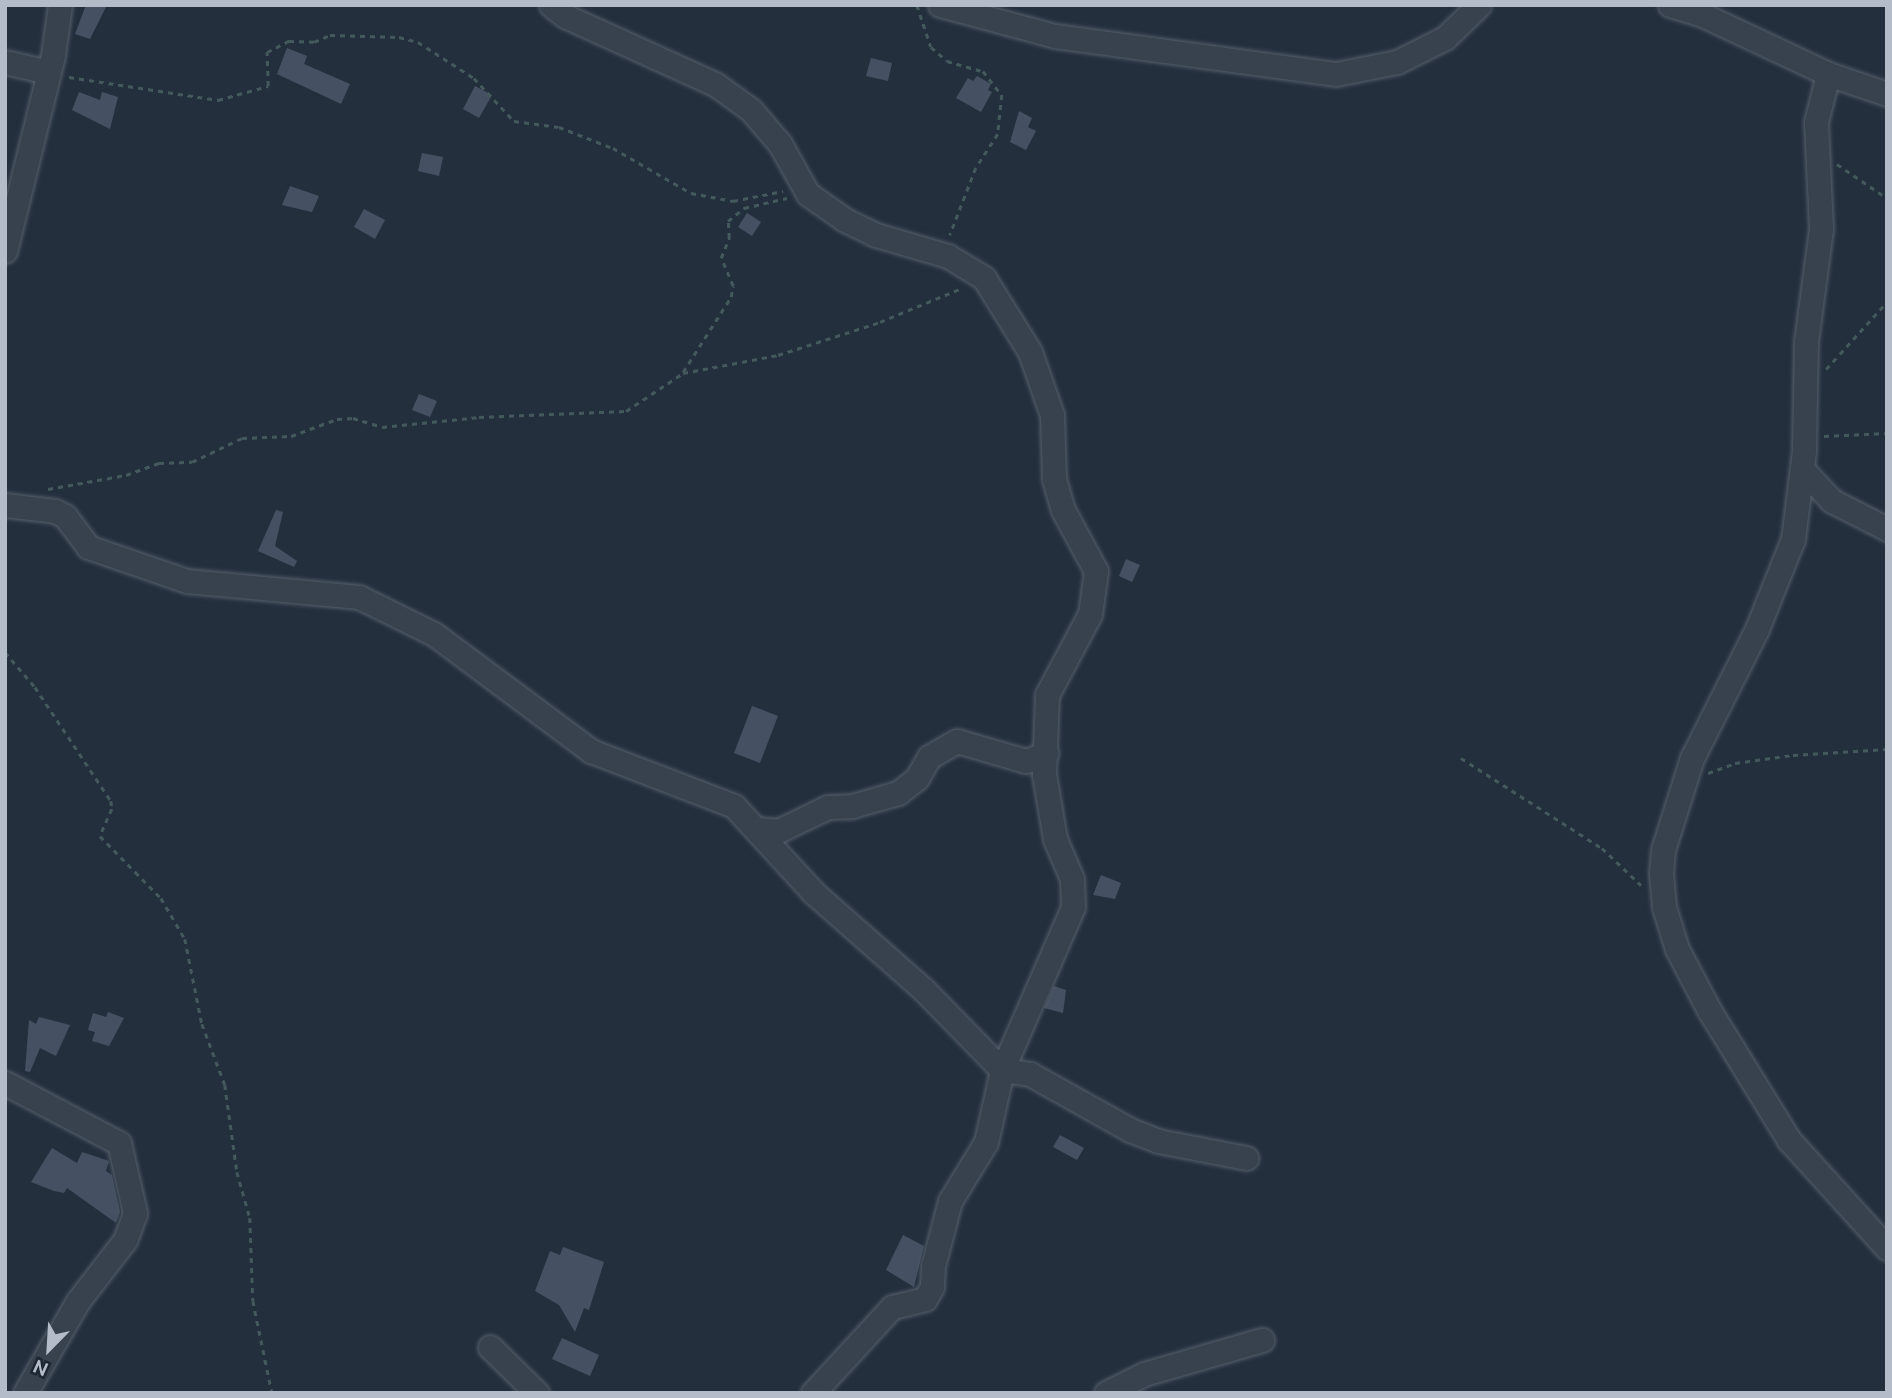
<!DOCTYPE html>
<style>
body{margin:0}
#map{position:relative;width:1892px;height:1398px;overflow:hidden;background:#242f3e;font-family:Ubuntu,sans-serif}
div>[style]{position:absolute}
.building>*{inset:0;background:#455162}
.path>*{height:2.5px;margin-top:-1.25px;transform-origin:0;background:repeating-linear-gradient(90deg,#44595c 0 5px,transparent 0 10px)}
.roads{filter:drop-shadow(0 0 2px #565f6c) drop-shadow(0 0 2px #565f6c)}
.minor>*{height:23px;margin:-11.5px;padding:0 11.5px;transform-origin:11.5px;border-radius:11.5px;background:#38414e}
span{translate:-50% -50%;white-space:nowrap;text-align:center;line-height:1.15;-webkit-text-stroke:6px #1d2633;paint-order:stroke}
.frame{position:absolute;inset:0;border:7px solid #b4bcc9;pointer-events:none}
.north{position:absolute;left:14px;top:1314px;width:70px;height:70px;-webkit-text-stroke:5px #1d2633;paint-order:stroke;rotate:204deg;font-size:19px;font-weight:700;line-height:28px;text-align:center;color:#b4bcc9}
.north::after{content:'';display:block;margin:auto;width:24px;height:32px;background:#b4bcc9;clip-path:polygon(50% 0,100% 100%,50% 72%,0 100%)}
</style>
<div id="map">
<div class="building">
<div style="clip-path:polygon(86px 5px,107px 5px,90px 39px,75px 34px)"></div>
<div style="clip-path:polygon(287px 48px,307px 56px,304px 64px,350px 84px,341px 104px,277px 74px)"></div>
<div style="clip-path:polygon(871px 58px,892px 63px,888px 81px,866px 76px)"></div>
<div style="clip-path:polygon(977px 76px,991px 84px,988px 90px,992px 92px,981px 112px,956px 98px,968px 78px,973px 81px)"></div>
<div style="clip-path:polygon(475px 86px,492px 95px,479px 118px,463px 109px)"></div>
<div style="clip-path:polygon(79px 92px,100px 100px,102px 92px,118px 97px,110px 129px,72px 110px)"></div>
<div style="clip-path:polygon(1019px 111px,1032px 118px,1028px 127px,1036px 131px,1026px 150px,1010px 142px)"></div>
<div style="clip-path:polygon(422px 153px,443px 157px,439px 176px,418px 171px)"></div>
<div style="clip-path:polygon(290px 186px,319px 196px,312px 212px,282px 205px)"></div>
<div style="clip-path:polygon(364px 209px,385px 220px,375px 239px,354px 227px)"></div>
<div style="clip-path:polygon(747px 213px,761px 222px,752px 236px,738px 227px)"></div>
<div style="clip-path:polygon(419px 394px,437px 401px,430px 417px,412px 410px)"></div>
<div style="clip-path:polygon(276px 510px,283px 512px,275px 546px,297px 561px,294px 567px,258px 551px)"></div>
<div style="clip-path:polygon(1126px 559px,1140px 565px,1132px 582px,1119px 576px)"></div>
<div style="clip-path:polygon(752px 706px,778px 716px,760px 763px,734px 753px)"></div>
<div style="clip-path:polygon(1101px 875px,1121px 883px,1115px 899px,1093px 895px)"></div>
<div style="clip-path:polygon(1054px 986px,1066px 990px,1063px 1013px,1044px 1008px)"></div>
<div style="clip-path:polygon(108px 1012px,124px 1018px,109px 1046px,92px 1041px,95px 1032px,88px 1030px,93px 1013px,106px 1017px)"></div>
<div style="clip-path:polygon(39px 1017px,70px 1025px,56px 1056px,40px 1048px,30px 1072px,25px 1071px,29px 1020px,36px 1024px)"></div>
<div style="clip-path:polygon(1060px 1135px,1084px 1148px,1077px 1160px,1053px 1147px)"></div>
<div style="clip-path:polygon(52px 1148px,77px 1163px,82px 1152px,109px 1161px,106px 1171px,112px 1175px,120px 1212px,116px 1223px,67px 1188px,64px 1193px,54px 1191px,31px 1182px)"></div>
<div style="clip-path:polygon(903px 1235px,924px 1246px,914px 1287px,886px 1270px)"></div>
<div style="clip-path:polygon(563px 1247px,604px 1262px,589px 1310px,584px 1308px,575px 1332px,559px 1305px,535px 1291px,550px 1251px,560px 1255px)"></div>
<div style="clip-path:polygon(562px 1338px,599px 1355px,590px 1376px,552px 1359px)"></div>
</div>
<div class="path">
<div style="left:917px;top:5px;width:44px;rotate:71.6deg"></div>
<div style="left:931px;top:47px;width:21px;rotate:41deg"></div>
<div style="left:947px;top:61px;width:37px;rotate:16deg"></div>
<div style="left:983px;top:71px;width:31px;rotate:52deg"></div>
<div style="left:1002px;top:95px;width:39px;rotate:96deg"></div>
<div style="left:998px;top:134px;width:40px;rotate:122.9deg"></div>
<div style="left:976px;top:168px;width:72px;rotate:111.2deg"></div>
<div style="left:69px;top:77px;width:151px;rotate:8.8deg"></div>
<div style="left:218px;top:100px;width:52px;rotate:-15.6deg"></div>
<div style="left:268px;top:86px;width:34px;rotate:-92deg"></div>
<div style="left:267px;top:52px;width:25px;rotate:-27deg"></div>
<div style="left:289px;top:41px;width:25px;rotate:2deg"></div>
<div style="left:314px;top:42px;width:17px;rotate:-24deg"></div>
<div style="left:330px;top:35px;width:69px;rotate:1.7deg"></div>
<div style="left:399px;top:37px;width:20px;rotate:15deg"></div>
<div style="left:418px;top:42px;width:67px;rotate:32.7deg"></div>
<div style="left:474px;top:78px;width:59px;rotate:47.1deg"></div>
<div style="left:514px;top:121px;width:45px;rotate:7.6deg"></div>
<div style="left:559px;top:127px;width:58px;rotate:21.3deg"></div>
<div style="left:613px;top:148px;width:90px;rotate:30deg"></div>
<div style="left:691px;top:193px;width:43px;rotate:10.8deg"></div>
<div style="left:733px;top:201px;width:51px;rotate:-11.3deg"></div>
<div style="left:1837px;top:164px;width:60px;rotate:34.2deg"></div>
<div style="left:1826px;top:369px;width:91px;rotate:-47.7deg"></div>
<div style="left:683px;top:372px;width:89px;rotate:-57.4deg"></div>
<div style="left:731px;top:297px;width:11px;rotate:-80deg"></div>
<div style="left:733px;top:286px;width:30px;rotate:-113deg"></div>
<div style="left:721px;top:258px;width:22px;rotate:-68deg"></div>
<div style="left:729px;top:238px;width:17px;rotate:-93deg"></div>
<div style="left:728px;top:221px;width:21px;rotate:-39deg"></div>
<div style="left:744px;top:208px;width:44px;rotate:-13.1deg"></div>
<div style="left:1824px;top:436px;width:63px;rotate:-2.7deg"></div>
<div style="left:48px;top:489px;width:79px;rotate:-10.2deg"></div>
<div style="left:126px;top:475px;width:35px;rotate:-20deg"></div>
<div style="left:159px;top:463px;width:33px;rotate:-2deg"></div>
<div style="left:192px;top:462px;width:55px;rotate:-25.6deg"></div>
<div style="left:242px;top:438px;width:49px;rotate:-2.3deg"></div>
<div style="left:291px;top:436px;width:49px;rotate:-20.3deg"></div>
<div style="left:337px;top:419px;width:16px;rotate:-4deg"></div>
<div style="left:353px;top:418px;width:30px;rotate:17deg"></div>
<div style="left:382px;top:427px;width:98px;rotate:-5.9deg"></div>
<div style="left:479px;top:417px;width:147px;rotate:-2.3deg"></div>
<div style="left:626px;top:411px;width:69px;rotate:-33.7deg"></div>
<div style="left:683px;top:373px;width:97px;rotate:-10.7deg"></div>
<div style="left:778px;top:355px;width:107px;rotate:-17.9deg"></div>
<div style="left:880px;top:322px;width:89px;rotate:-22.5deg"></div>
<div style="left:5px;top:652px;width:46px;rotate:49.4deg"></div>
<div style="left:35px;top:687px;width:137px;rotate:56.3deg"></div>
<div style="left:111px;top:801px;width:8px;rotate:83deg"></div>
<div style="left:112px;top:809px;width:30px;rotate:114deg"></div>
<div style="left:100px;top:836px;width:87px;rotate:45.5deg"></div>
<div style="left:161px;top:898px;width:48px;rotate:59.7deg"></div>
<div style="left:185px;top:939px;width:87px;rotate:78.7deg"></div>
<div style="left:202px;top:1024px;width:65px;rotate:69.3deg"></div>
<div style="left:225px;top:1085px;width:88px;rotate:82.1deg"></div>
<div style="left:237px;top:1172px;width:48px;rotate:74.2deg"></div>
<div style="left:250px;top:1218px;width:83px;rotate:87.9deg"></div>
<div style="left:253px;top:1301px;width:94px;rotate:78.3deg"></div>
<div style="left:1461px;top:758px;width:167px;rotate:32.6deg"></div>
<div style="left:1602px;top:848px;width:54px;rotate:43.5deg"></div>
<div style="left:1708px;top:773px;width:29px;rotate:-20deg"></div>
<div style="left:1735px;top:763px;width:59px;rotate:-7.9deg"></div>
<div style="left:1793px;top:755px;width:94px;rotate:-3.7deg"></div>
</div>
<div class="roads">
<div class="minor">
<div style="left:551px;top:5px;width:18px;rotate:38deg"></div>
<div style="left:565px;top:16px;width:165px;rotate:24.4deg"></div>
<div style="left:715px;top:84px;width:44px;rotate:35.8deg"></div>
<div style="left:751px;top:110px;width:45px;rotate:49.5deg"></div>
<div style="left:780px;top:144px;width:57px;rotate:60.8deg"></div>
<div style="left:808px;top:194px;width:45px;rotate:35.1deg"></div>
<div style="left:845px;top:220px;width:34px;rotate:26deg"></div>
<div style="left:876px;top:235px;width:75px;rotate:16.3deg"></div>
<div style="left:948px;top:256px;width:42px;rotate:31.4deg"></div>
<div style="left:984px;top:278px;width:87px;rotate:58.1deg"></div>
<div style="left:1030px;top:352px;width:67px;rotate:70.8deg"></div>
<div style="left:1052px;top:415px;width:64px;rotate:88.2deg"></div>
<div style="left:1054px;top:479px;width:32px;rotate:74deg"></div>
<div style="left:1063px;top:510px;width:69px;rotate:61.6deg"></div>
<div style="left:1096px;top:571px;width:43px;rotate:97.9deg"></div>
<div style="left:1090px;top:614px;width:92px;rotate:118deg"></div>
<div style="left:1047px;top:695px;width:79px;rotate:92.2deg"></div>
<div style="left:1044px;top:774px;width:66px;rotate:80.4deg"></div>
<div style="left:1055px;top:839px;width:43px;rotate:67deg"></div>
<div style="left:1072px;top:879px;width:28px;rotate:88deg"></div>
<div style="left:1073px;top:907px;width:178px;rotate:113.5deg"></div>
<div style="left:1002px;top:1070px;width:74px;rotate:102.5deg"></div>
<div style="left:986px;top:1142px;width:69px;rotate:121.4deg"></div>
<div style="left:950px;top:1201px;width:67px;rotate:104.7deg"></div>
<div style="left:933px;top:1266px;width:21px;rotate:93deg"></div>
<div style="left:932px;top:1287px;width:14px;rotate:120deg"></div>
<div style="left:925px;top:1299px;width:34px;rotate:166deg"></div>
<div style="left:892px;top:1307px;width:117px;rotate:132.6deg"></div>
<div style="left:940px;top:5px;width:119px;rotate:15.1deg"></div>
<div style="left:1055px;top:36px;width:284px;rotate:7.7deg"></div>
<div style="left:1336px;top:74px;width:62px;rotate:-11.1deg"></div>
<div style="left:1397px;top:62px;width:54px;rotate:-26.6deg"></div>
<div style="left:1445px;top:38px;width:47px;rotate:-44.1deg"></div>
<div style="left:1670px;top:5px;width:37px;rotate:17deg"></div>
<div style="left:1705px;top:16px;width:136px;rotate:25.2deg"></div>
<div style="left:1828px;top:74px;width:62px;rotate:18.7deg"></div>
<div style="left:5px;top:62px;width:44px;rotate:13.1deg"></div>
<div style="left:1828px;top:74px;width:49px;rotate:104deg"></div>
<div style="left:1816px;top:122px;width:107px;rotate:87.3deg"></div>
<div style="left:1821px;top:229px;width:114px;rotate:97.6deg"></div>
<div style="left:1806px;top:342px;width:109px;rotate:91.1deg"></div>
<div style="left:1804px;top:451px;width:89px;rotate:97.1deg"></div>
<div style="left:1793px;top:539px;width:97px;rotate:111.8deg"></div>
<div style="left:1757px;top:629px;width:144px;rotate:116.7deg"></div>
<div style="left:1692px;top:758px;width:96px;rotate:107.5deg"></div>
<div style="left:1663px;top:850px;width:23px;rotate:95deg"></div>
<div style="left:1661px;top:873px;width:34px;rotate:85deg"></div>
<div style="left:1664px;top:907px;width:44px;rotate:72.8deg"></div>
<div style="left:1677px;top:949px;width:69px;rotate:62.3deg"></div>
<div style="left:1709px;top:1010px;width:153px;rotate:58.4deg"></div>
<div style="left:1789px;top:1140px;width:146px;rotate:47.8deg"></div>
<div style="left:5px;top:251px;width:202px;rotate:-76.2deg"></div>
<div style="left:53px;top:55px;width:50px;rotate:-82deg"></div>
<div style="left:1802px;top:469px;width:44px;rotate:46.8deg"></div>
<div style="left:1832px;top:501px;width:62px;rotate:27deg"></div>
<div style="left:5px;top:505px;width:50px;rotate:6.8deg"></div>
<div style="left:55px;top:511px;width:11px;rotate:27deg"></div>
<div style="left:65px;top:516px;width:39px;rotate:53deg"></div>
<div style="left:88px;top:547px;width:105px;rotate:19deg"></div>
<div style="left:187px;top:581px;width:173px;rotate:5.3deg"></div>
<div style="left:359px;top:597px;width:84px;rotate:26.3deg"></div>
<div style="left:434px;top:634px;width:196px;rotate:36.7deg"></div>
<div style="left:591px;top:751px;width:153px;rotate:21deg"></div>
<div style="left:734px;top:806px;width:118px;rotate:47.4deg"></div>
<div style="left:814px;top:893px;width:147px;rotate:41.4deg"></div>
<div style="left:924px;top:990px;width:112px;rotate:45.7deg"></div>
<div style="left:1002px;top:1070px;width:28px;rotate:8deg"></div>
<div style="left:1030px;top:1074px;width:115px;rotate:29.2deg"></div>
<div style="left:1130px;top:1130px;width:30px;rotate:21deg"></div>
<div style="left:1158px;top:1141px;width:90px;rotate:10.9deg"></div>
<div style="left:757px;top:829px;width:21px;rotate:5deg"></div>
<div style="left:778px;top:831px;width:55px;rotate:-25.6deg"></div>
<div style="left:828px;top:807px;width:24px;rotate:-2deg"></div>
<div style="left:852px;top:806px;width:48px;rotate:-15.8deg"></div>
<div style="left:898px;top:793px;width:24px;rotate:-38deg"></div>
<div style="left:917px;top:778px;width:24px;rotate:-60deg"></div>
<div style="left:929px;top:757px;width:32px;rotate:-30deg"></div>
<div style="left:957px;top:741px;width:72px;rotate:16.2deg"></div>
<div style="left:1026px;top:761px;width:22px;rotate:-21deg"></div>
<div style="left:5px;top:1083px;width:129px;rotate:27.8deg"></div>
<div style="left:119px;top:1143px;width:72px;rotate:77.1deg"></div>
<div style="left:135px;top:1213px;width:29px;rotate:110deg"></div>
<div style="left:125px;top:1240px;width:77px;rotate:127.6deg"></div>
<div style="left:78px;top:1301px;width:106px;rotate:119.9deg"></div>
<div style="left:490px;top:1347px;width:66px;rotate:44.4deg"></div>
<div style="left:1106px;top:1393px;width:42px;rotate:-26.6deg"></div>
<div style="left:1144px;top:1374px;width:123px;rotate:-16.1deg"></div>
</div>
</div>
<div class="frame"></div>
<div class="north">N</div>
</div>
